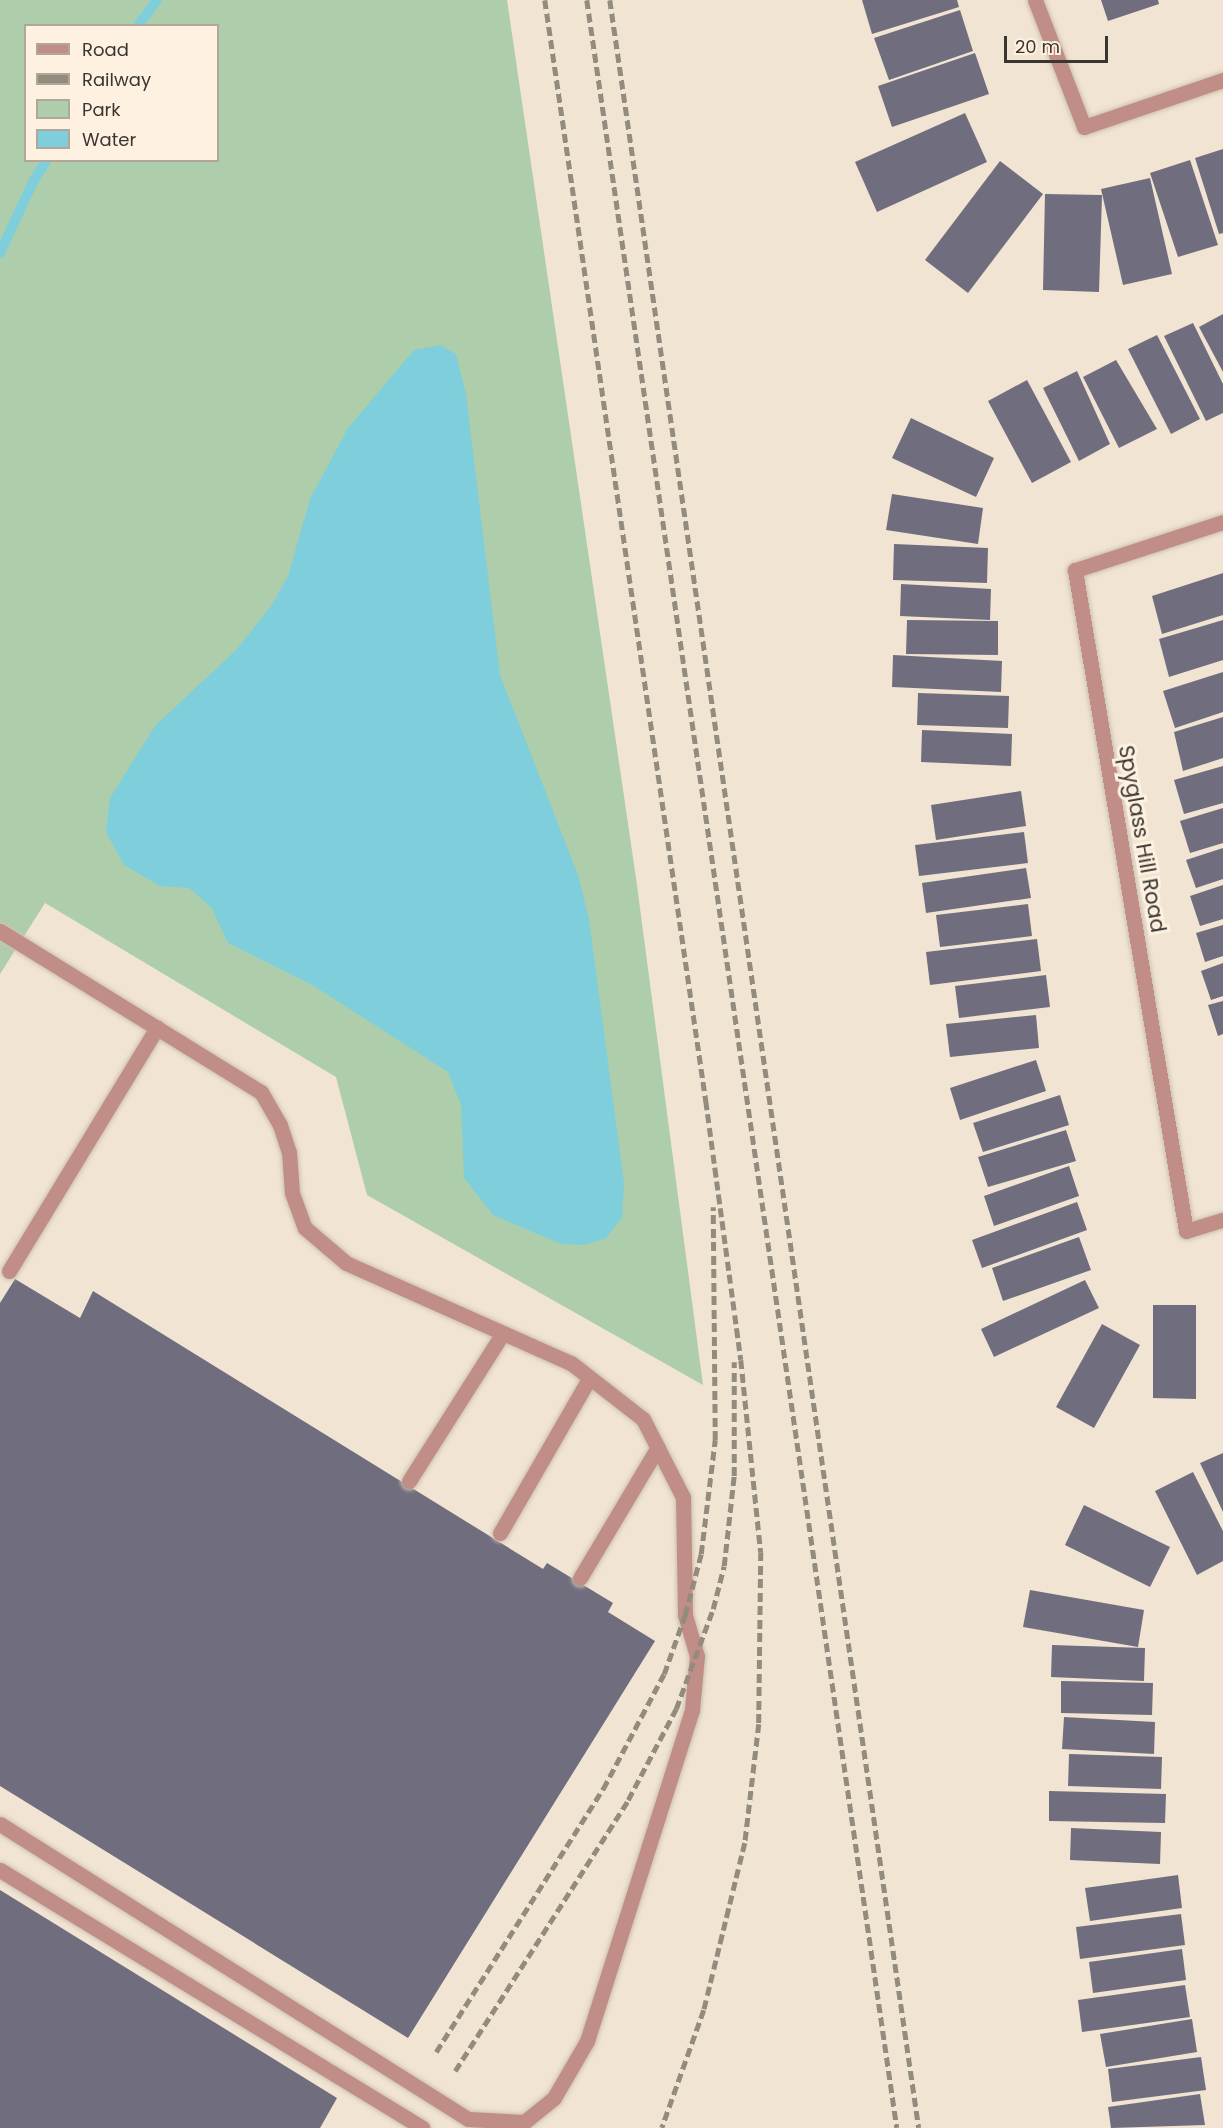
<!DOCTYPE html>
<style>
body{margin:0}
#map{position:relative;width:1223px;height:2128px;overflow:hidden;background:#f1e4d3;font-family:Poppins,sans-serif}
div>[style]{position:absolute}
.green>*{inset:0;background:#aecdaa}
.water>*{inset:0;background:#7ecfdb}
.stream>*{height:10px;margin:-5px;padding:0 5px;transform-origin:5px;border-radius:5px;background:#7ecfdb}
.building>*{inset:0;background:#706e7e}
.roads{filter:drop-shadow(0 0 2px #cdc1b2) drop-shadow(0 0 2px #cdc1b2)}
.lane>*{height:15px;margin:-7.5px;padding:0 7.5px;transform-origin:7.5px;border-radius:7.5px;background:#c08d87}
.street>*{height:15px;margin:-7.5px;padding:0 7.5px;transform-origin:7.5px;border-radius:7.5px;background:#c08d87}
.rail>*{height:4.5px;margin-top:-2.25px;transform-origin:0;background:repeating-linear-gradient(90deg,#948b7f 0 9px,transparent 0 13.5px)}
span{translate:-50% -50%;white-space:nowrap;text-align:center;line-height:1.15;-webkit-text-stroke:6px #fef1e1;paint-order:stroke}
.street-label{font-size:21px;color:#3b3630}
.legend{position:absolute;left:24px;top:24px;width:195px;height:138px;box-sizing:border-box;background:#fef1e1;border:2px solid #b0a69a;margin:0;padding:8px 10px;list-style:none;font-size:18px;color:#3b3630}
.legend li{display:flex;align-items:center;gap:12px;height:30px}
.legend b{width:30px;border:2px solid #b0a69a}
.scale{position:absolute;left:1004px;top:36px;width:104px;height:27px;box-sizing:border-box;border:3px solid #3b3630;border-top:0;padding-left:8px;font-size:18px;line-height:21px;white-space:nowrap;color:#3b3630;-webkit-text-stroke:4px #fef1e1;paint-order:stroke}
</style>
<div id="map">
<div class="green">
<div style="clip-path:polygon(evenodd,0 0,507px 0,636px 878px,703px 1385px,367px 1195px,336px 1077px,45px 903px,0 974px,0 0,26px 26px,218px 26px,218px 160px,26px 160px,26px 26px)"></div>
</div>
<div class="water">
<div style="clip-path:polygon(440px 345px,456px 354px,466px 394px,500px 675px,578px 875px,589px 919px,624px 1184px,622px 1218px,605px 1239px,584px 1245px,561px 1244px,493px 1215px,464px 1178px,461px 1105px,448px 1072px,314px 986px,228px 943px,211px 907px,189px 888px,160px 886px,124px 865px,106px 832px,110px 798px,155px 726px,237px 649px,271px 606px,288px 576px,310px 499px,348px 428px,414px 350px)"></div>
</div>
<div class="stream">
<div style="left:138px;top:26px;width:32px;rotate:-54deg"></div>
<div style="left:0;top:253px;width:78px;rotate:-65.1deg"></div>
<div style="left:33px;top:182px;width:26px;rotate:-58deg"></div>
</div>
<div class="building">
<div style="clip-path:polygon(862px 0,957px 0,959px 7px,872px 34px)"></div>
<div style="clip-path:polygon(1101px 0,1158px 0,1159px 4px,1108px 21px)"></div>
<div style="clip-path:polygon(960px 10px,973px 51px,889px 80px,874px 38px)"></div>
<div style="clip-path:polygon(975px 53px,989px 94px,892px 127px,878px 86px)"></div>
<div style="clip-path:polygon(965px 113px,987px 162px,877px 212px,855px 162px)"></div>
<div style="clip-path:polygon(1223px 149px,1223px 233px,1219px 234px,1195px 158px)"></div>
<div style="clip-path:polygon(1190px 160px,1218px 245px,1178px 257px,1150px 173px)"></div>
<div style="clip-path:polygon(1000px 161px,1043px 194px,968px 293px,925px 260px)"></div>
<div style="clip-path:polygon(1150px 178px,1172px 274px,1123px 285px,1101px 189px)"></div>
<div style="clip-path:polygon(1045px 194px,1102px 195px,1099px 292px,1043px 290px)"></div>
<div style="clip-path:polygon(1223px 314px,1223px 372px,1199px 327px)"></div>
<div style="clip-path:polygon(1193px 323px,1223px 384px,1223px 413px,1206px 421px,1164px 336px)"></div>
<div style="clip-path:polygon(1157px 335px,1200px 419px,1171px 434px,1128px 349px)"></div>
<div style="clip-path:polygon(1116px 360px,1157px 429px,1119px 448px,1083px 377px)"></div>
<div style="clip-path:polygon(1077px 371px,1110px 444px,1079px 461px,1043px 388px)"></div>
<div style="clip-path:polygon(1027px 380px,1071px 462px,1032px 483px,988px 401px)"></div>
<div style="clip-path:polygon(911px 418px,994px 458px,976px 497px,892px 458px)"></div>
<div style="clip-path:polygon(892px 494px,983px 508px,978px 544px,886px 530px)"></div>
<div style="clip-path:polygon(894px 544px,988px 548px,987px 583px,893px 580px)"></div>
<div style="clip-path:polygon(1223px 573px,1223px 615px,1162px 634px,1152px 596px)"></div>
<div style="clip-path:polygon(901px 584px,991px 589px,990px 620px,900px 616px)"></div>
<div style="clip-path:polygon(907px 620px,998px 621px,998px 655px,906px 654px)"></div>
<div style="clip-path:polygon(1223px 620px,1223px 660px,1169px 677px,1159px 639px)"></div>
<div style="clip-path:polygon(893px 655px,1002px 661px,1001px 692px,892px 687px)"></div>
<div style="clip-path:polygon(1223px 672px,1223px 712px,1175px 728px,1163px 691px)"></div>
<div style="clip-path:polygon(918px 693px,1009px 696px,1008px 728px,917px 725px)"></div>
<div style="clip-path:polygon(1223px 717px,1223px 758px,1183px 771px,1174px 732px)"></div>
<div style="clip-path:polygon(922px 730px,1012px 734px,1011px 766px,921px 762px)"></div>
<div style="clip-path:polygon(1223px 766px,1223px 803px,1184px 814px,1174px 780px)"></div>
<div style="clip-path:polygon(1021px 791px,1026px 826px,936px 840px,931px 805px)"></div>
<div style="clip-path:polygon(1223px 808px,1223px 843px,1190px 853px,1180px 821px)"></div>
<div style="clip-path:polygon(1024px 832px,1028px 863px,919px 876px,915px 845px)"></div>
<div style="clip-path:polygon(1223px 848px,1223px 879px,1196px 888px,1186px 860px)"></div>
<div style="clip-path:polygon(1026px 868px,1031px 898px,926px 913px,922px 883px)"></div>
<div style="clip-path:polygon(1223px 885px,1223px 919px,1200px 926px,1190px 896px)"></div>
<div style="clip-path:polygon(1028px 904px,1032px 936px,940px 947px,936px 915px)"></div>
<div style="clip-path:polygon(1223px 925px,1223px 956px,1205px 962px,1196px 933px)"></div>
<div style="clip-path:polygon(1037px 939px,1041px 971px,930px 985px,926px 952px)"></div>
<div style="clip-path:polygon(1223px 963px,1223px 996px,1211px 1000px,1201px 971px)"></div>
<div style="clip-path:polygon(1046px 975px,1050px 1007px,959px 1018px,955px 986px)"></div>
<div style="clip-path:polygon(1223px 1001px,1223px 1034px,1218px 1036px,1208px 1005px)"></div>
<div style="clip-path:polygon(1036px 1015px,1039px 1048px,950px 1057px,946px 1024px)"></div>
<div style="clip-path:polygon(1036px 1060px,1046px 1091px,960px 1120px,950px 1088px)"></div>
<div style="clip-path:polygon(1060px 1095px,1069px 1125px,983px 1152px,973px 1123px)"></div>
<div style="clip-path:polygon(1066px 1130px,1076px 1161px,988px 1187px,978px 1157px)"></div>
<div style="clip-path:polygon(1069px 1166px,1079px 1196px,994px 1226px,984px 1196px)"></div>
<div style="clip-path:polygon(1077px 1202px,1087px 1230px,982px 1268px,972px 1240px)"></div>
<div style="clip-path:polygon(1079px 1237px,1091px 1270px,1003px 1301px,992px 1268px)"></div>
<div style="clip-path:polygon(15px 1279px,80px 1318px,93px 1291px,543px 1569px,547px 1563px,613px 1603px,608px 1612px,655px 1641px,408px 2038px,0 1786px,0 1303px)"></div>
<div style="clip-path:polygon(1085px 1280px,1099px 1308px,994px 1357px,981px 1329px)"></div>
<div style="clip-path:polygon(1153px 1305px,1196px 1305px,1196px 1399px,1153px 1398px)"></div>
<div style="clip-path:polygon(1102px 1324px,1140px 1345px,1094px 1428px,1056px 1407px)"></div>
<div style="clip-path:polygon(1223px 1453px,1223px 1512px,1200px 1463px)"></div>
<div style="clip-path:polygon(1193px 1472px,1223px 1531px,1223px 1561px,1197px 1575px,1155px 1491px)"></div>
<div style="clip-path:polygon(1084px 1505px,1170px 1547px,1150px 1587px,1065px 1545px)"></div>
<div style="clip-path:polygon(1030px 1590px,1144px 1610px,1138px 1647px,1023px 1627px)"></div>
<div style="clip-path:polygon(1052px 1645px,1145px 1648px,1144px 1681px,1051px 1677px)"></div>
<div style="clip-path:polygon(1061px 1681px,1153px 1683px,1152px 1715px,1061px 1713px)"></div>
<div style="clip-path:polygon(1064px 1717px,1155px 1722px,1154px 1754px,1062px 1749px)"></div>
<div style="clip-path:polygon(1069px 1754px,1162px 1757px,1161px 1789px,1068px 1786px)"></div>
<div style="clip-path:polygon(1049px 1791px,1166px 1794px,1165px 1823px,1049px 1821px)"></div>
<div style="clip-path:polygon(1071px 1828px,1161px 1832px,1160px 1864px,1070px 1860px)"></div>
<div style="clip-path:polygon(1178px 1875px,1182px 1908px,1090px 1921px,1085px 1888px)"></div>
<div style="clip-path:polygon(0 1890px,337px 2098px,320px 2128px,0 2128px)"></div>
<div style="clip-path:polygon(1181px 1914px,1185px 1945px,1080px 1959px,1076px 1927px)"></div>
<div style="clip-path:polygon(1182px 1949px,1186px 1980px,1093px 1993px,1089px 1962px)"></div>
<div style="clip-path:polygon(1185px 1985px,1190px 2017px,1082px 2032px,1078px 2000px)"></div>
<div style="clip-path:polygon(1192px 2019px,1197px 2052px,1106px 2067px,1100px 2034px)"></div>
<div style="clip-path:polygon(1201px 2057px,1206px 2090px,1112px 2102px,1108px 2069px)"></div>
<div style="clip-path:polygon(1200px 2094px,1205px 2125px,1111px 2128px,1108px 2107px)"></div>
</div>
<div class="roads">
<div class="lane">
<div style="left:0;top:931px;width:307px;rotate:31.7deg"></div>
<div style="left:261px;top:1092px;width:38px;rotate:60deg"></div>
<div style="left:280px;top:1125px;width:28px;rotate:72deg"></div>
<div style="left:289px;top:1152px;width:41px;rotate:85.8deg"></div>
<div style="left:292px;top:1193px;width:37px;rotate:70deg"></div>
<div style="left:305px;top:1228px;width:54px;rotate:40.5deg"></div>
<div style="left:346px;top:1263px;width:246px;rotate:24deg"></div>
<div style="left:571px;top:1363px;width:91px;rotate:37.9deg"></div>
<div style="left:643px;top:1419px;width:88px;rotate:62.9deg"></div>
<div style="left:683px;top:1497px;width:118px;rotate:89deg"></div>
<div style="left:685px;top:1615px;width:43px;rotate:73.7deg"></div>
<div style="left:697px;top:1656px;width:54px;rotate:95.3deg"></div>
<div style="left:692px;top:1710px;width:347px;rotate:107.6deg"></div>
<div style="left:587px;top:2041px;width:66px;rotate:120.1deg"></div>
<div style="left:554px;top:2098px;width:38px;rotate:141deg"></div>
<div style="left:524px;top:2122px;width:56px;rotate:-176.9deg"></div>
<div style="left:468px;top:2119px;width:553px;rotate:-147.78deg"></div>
<div style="left:9px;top:1271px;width:285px;rotate:-58.7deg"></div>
<div style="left:409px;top:1481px;width:175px;rotate:-57.6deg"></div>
<div style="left:500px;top:1533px;width:178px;rotate:-60deg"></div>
<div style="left:580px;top:1578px;width:152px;rotate:-59.2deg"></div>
<div style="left:0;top:1870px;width:495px;rotate:31.4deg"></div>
</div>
<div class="street">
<div style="left:1035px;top:0;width:136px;rotate:68.9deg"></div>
<div style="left:1084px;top:127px;width:147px;rotate:-18.7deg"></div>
<div style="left:1223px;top:522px;width:156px;rotate:162deg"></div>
<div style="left:1075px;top:570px;width:670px;rotate:80.47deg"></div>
<div style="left:1186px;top:1231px;width:39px;rotate:-17deg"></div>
</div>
</div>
<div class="rail">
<div style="left:545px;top:0;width:1113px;rotate:81.68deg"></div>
<div style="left:706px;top:1101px;width:261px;rotate:82.3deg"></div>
<div style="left:741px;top:1360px;width:193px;rotate:84.1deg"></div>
<div style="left:761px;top:1552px;width:172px;rotate:90.7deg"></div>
<div style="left:759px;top:1724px;width:120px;rotate:96.7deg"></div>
<div style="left:745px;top:1843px;width:172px;rotate:103.8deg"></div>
<div style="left:704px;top:2010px;width:125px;rotate:109.6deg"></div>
<div style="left:587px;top:0;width:2150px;rotate:81.71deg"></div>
<div style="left:610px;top:0;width:2150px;rotate:81.74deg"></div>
<div style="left:436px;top:2052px;width:312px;rotate:-57.6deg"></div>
<div style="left:603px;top:1789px;width:130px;rotate:-62.1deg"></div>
<div style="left:664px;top:1674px;width:63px;rotate:-70.4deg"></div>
<div style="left:685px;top:1615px;width:63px;rotate:-75.3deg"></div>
<div style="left:701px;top:1554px;width:115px;rotate:-83deg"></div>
<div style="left:715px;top:1440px;width:233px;rotate:-90.5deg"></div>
<div style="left:455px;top:2071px;width:322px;rotate:-57.4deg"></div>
<div style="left:628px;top:1800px;width:103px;rotate:-62.2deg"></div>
<div style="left:676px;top:1709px;width:107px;rotate:-69.7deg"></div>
<div style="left:713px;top:1609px;width:44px;rotate:-75.7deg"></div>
<div style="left:724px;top:1566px;width:91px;rotate:-83.7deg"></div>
<div style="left:734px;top:1476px;width:114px;rotate:-90deg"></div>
</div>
<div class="street-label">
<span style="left:1142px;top:839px;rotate:80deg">Spyglass Hill Road</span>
</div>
<ul class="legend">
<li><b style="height:8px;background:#c08d87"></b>Road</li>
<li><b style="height:8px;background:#948b7f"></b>Railway</li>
<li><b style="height:16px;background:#aecdaa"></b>Park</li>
<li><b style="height:16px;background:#7ecfdb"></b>Water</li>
</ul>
<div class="scale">20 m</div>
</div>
